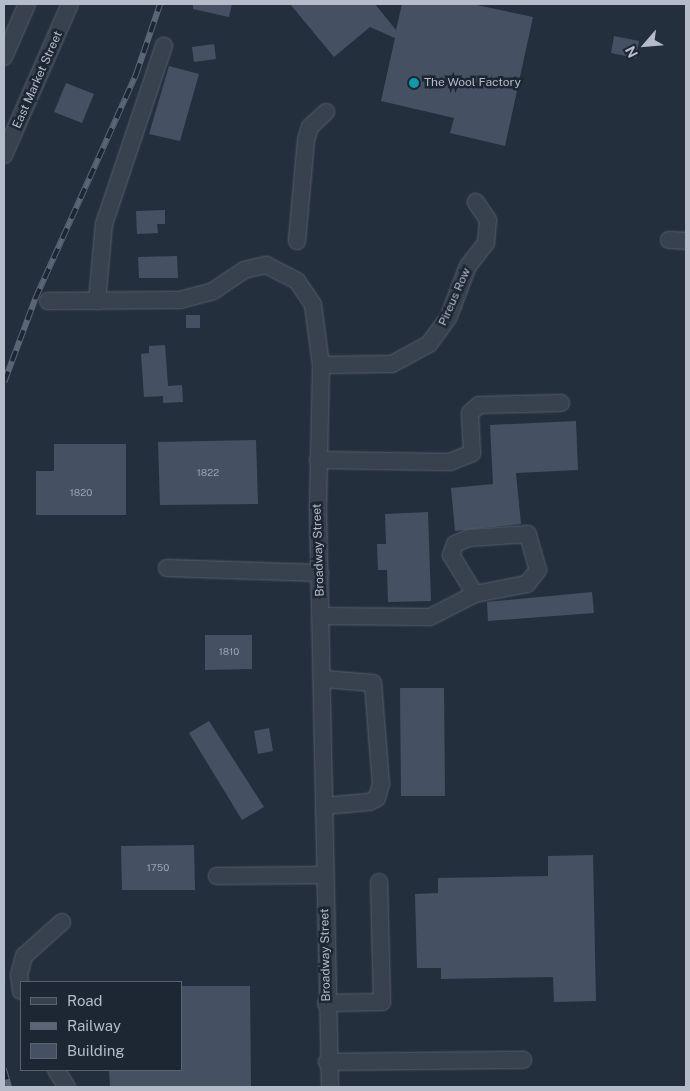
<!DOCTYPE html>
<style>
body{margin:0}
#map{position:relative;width:690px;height:1091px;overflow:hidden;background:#242f3e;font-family:"Public Sans",sans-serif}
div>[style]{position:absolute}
.building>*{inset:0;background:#455162}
.roads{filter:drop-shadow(0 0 1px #565f6c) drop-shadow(0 0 1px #565f6c)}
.minor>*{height:16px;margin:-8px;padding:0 8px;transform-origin:8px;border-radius:8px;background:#38414e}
.rail>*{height:5.5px;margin-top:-2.75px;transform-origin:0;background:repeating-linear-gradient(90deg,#1d2633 0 11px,#5a6575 0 22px);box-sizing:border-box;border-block:1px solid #5a6575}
.dots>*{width:14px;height:14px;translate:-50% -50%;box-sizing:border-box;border:2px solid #1d2633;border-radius:50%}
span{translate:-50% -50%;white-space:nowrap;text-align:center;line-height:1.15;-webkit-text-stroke:5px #1d2633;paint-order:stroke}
.number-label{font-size:10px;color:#98a1af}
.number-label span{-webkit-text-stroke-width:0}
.street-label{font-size:12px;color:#b4bcc9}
.poi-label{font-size:12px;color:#b4bcc9}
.left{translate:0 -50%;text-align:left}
.frame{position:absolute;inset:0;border:5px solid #b4bcc9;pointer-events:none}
.legend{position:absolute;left:20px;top:981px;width:162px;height:90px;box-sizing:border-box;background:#1d2633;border:1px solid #59626f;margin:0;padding:6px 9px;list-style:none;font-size:15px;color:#b4bcc9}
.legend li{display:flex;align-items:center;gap:10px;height:25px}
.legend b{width:25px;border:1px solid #59626f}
.north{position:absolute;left:620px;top:20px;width:50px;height:50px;-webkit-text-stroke:4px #1d2633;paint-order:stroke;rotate:243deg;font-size:14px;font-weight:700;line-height:20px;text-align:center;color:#b4bcc9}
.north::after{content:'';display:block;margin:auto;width:18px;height:22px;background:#b4bcc9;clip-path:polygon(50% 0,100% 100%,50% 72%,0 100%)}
</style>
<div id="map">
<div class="building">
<div style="clip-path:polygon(193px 4px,232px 4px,229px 17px,193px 9px)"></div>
<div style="clip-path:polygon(290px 4px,375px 4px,396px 30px,402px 4px,472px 4px,533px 17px,505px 146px,450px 133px,454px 118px,381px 101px,395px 38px,370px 27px,334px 57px)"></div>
<div style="clip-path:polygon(614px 36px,639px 41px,636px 58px,611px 53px)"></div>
<div style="clip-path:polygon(214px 44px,216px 59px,194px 62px,192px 47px)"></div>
<div style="clip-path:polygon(169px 66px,199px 74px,180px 141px,149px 134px)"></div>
<div style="clip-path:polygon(66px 83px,94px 94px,82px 123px,54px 112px)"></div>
<div style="clip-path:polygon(165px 210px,165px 224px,157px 224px,158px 233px,137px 234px,136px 211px)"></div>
<div style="clip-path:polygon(177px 256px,178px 278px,139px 278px,138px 257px)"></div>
<div style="clip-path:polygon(186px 315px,200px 315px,200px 328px,186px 328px)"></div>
<div style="clip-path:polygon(165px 345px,168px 386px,182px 385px,183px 402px,163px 403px,163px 396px,144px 397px,141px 354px,149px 353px,149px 346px)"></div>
<div style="clip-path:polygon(576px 421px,578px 470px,516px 473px,521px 524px,455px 531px,451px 488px,493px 484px,490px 425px)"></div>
<div style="clip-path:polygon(256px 440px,258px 504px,160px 505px,158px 442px)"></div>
<div style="clip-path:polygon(54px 444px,126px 444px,126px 515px,36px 515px,36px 471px,54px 471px)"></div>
<div style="clip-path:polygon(428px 512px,431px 601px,388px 602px,387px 570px,378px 570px,377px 544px,386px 544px,385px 514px)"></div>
<div style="clip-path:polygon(592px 592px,594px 613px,488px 621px,487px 602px)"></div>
<div style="clip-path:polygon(205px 635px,252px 635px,252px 669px,205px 670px)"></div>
<div style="clip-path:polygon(400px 688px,444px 688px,445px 796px,401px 796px)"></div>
<div style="clip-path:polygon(209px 721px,264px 807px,242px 820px,189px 733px)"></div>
<div style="clip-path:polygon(269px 728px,273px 751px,258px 754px,254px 731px)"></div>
<div style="clip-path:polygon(194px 845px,195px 890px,122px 890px,121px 846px)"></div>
<div style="clip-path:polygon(593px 855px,596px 1001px,554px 1002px,553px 977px,441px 979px,441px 968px,417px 968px,415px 894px,438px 893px,438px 878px,548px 876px,548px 856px)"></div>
<div style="clip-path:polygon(181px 986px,250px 986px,251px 1087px,110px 1087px,109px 1070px,181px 1070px)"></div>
</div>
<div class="roads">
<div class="minor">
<div style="left:4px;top:57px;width:58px;rotate:-66.5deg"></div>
<div style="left:4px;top:155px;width:165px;rotate:-66.4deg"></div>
<div style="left:669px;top:240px;width:17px;rotate:3deg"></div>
<div style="left:297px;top:241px;width:101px;rotate:-84.9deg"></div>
<div style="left:306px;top:140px;width:14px;rotate:-73deg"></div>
<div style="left:310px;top:127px;width:22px;rotate:-43deg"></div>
<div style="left:48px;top:301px;width:132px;rotate:-0.4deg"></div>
<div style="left:180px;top:300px;width:34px;rotate:-15deg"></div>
<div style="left:213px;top:291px;width:37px;rotate:-34deg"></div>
<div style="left:244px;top:270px;width:23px;rotate:-13deg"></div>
<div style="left:266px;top:265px;width:35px;rotate:27deg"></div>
<div style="left:297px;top:281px;width:29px;rotate:56deg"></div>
<div style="left:313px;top:305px;width:61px;rotate:82.4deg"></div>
<div style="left:321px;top:365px;width:145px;rotate:91.2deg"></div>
<div style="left:318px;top:510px;width:577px;rotate:88.81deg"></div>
<div style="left:97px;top:301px;width:77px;rotate:-84.8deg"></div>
<div style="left:104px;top:224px;width:188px;rotate:-71.4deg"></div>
<div style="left:321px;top:365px;width:71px;rotate:-0.8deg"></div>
<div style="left:392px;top:364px;width:42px;rotate:-28.4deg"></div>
<div style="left:429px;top:344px;width:34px;rotate:-54deg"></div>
<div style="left:449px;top:316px;width:53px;rotate:-69.2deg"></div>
<div style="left:468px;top:266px;width:29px;rotate:-52deg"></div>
<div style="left:486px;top:243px;width:23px;rotate:-85deg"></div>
<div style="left:488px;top:220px;width:22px;rotate:-124deg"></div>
<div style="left:318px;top:460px;width:132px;rotate:0.9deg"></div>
<div style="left:450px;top:462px;width:24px;rotate:-22deg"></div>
<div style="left:472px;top:453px;width:40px;rotate:-92.9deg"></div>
<div style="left:470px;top:413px;width:12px;rotate:-42deg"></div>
<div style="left:479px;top:405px;width:82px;rotate:-1.4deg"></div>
<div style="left:167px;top:568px;width:153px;rotate:1.9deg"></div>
<div style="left:321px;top:616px;width:109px;rotate:0.5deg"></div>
<div style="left:430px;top:617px;width:51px;rotate:-27.1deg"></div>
<div style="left:475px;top:594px;width:53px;rotate:-10.9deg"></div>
<div style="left:527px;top:584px;width:18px;rotate:-52deg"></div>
<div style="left:538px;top:570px;width:37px;rotate:-106deg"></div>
<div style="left:528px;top:534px;width:59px;rotate:176.1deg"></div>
<div style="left:469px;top:538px;width:15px;rotate:157deg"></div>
<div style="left:455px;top:544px;width:12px;rotate:110deg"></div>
<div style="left:451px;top:555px;width:46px;rotate:58.4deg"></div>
<div style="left:324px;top:679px;width:49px;rotate:4.7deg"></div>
<div style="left:373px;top:683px;width:101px;rotate:85.5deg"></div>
<div style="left:381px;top:784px;width:15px;rotate:106deg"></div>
<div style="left:377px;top:798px;width:9px;rotate:153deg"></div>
<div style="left:369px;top:802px;width:45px;rotate:174.9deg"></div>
<div style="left:217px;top:876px;width:108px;rotate:-0.5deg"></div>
<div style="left:21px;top:991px;width:16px;rotate:-97deg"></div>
<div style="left:19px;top:975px;width:20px;rotate:-75deg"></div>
<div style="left:24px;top:956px;width:51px;rotate:-41.8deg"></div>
<div style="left:326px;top:1003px;width:56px;rotate:-1deg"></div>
<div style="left:382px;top:1002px;width:120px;rotate:-91.4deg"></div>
<div style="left:327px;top:1062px;width:196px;rotate:-0.6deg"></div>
<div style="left:56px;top:1070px;width:20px;rotate:57deg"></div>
</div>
</div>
<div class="rail">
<div style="left:4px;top:382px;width:89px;rotate:-69.5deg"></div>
<div style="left:35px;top:299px;width:247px;rotate:-65.8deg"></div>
<div style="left:136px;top:74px;width:74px;rotate:-71.1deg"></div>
<div style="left:4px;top:1069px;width:19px;rotate:74deg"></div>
</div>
<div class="dots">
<div style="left:414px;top:83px;background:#0f9aa8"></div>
</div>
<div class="number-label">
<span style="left:208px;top:473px">1822</span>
<span style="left:81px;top:493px">1820</span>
<span style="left:229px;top:652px">1810</span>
<span style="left:158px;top:868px">1750</span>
</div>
<div class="street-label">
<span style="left:38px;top:80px;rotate:-66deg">East Market Street</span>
<span style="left:455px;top:297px;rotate:-66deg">Pireus Row</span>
<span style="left:319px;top:550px;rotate:-92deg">Broadway Street</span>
<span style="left:326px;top:955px;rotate:-91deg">Broadway Street</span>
</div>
<div class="poi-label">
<span class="left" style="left:424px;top:83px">The Wool Factory</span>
</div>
<div class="frame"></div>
<ul class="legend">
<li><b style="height:6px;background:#38414e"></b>Road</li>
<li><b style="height:6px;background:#5a6575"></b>Railway</li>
<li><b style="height:14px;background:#455162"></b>Building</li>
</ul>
<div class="north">N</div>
</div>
